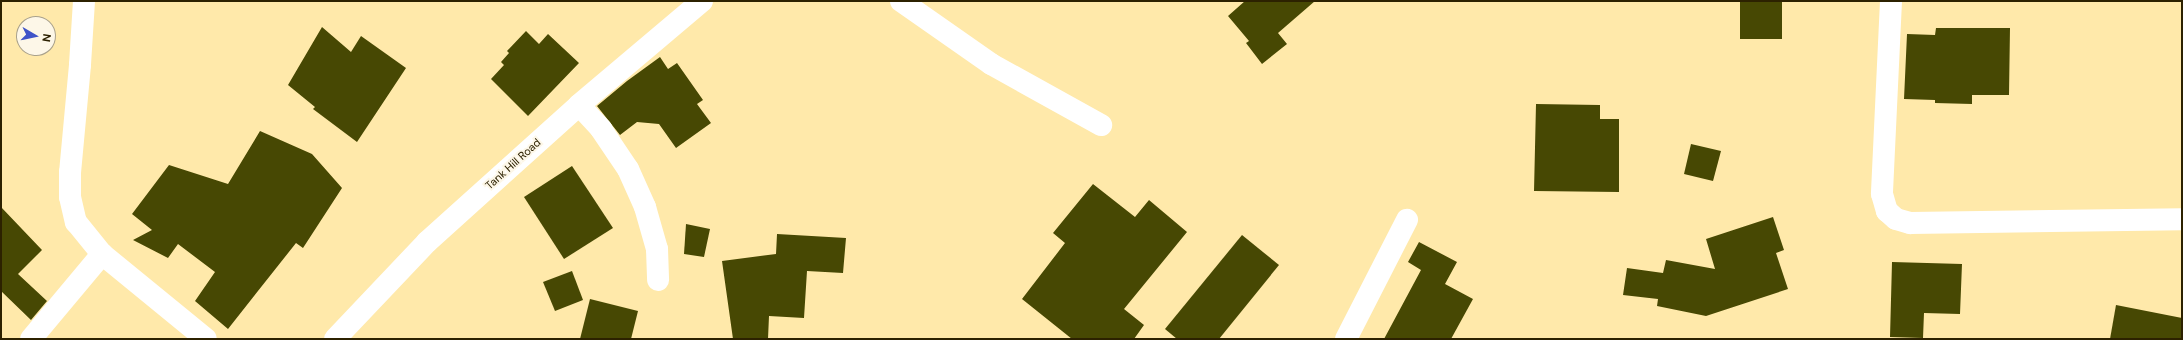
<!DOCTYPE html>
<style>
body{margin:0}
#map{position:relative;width:2183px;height:340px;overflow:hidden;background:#ffe9aa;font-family:"DM Sans",sans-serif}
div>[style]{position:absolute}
.building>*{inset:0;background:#474803}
.minor>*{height:22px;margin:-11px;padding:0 11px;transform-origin:11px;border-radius:11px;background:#fff}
span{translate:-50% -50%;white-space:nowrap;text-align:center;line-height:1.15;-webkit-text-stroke:4px #fdf7e8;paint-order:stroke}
.street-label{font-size:11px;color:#2c2100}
.frame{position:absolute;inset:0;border:2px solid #2c2100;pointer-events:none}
.north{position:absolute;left:16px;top:16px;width:40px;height:40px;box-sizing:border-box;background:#fdf7e8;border:1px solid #a9a18b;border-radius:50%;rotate:99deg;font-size:11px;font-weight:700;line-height:16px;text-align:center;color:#2c2100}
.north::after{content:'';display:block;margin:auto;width:14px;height:18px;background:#4054c8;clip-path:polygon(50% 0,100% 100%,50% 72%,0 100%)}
</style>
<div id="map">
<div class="building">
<div style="clip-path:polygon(1245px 1px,1315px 1px,1278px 33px,1287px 44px,1262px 64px,1246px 43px,1249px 41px,1228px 16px)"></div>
<div style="clip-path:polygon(1740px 1px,1782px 1px,1782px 39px,1740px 39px)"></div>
<div style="clip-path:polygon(322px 27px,351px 52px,361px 36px,406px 68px,357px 142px,313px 109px,315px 107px,288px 85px)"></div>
<div style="clip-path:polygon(1936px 28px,2010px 28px,2009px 95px,1972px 95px,1972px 104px,1935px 103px,1935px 100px,1904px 99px,1907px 34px,1935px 35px)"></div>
<div style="clip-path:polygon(526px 31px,539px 44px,548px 34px,579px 63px,528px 116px,491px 79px,504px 65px,501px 62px,509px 53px,507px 51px)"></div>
<div style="clip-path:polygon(660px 57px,668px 69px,677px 63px,703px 100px,697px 104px,711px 123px,676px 148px,659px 124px,637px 122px,620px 135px,597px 106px,627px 81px)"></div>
<div style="clip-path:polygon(1536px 104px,1600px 105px,1600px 119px,1619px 119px,1619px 192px,1534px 191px)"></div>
<div style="clip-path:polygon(260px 131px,312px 154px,342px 188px,303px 248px,296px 243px,228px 329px,195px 301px,215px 272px,178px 244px,168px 258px,133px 240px,152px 230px,132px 214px,169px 165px,228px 184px)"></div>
<div style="clip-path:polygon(1691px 144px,1721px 151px,1713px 181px,1684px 174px)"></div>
<div style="clip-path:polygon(572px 166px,613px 228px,564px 259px,524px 197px)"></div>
<div style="clip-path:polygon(1093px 184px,1135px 217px,1149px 200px,1187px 232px,1124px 309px,1144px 325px,1134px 339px,1072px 339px,1022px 299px,1065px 243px,1053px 233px)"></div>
<div style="clip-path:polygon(1px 207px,42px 250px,18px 274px,47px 301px,31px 320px,1px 291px)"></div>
<div style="clip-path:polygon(1773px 217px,1784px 250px,1776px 253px,1788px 289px,1706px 316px,1657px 306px,1658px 299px,1623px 295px,1627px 268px,1663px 273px,1666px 260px,1715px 269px,1706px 239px)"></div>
<div style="clip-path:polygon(686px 224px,710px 229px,704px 257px,684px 254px)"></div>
<div style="clip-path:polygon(777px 234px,846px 238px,843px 273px,807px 271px,804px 318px,769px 316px,768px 339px,733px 339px,722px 261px,776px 254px)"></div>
<div style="clip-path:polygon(1242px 235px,1279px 265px,1219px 339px,1177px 339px,1165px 329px)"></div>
<div style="clip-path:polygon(1419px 242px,1457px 262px,1445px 284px,1473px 299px,1451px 339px,1384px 339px,1421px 270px,1408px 262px)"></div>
<div style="clip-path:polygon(1892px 262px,1962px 264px,1960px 314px,1924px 313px,1923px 338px,1890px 337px)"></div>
<div style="clip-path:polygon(572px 271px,583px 300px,555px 311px,543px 282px)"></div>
<div style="clip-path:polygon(590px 299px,638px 311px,631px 339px,580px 339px)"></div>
<div style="clip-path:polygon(2116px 305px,2182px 318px,2182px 339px,2110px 339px)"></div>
</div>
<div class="minor">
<div style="left:84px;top:1px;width:64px;rotate:93.6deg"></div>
<div style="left:80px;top:65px;width:107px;rotate:95.3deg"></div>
<div style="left:70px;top:172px;width:25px;rotate:90deg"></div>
<div style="left:70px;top:197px;width:26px;rotate:77deg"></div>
<div style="left:76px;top:222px;width:41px;rotate:50.9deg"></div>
<div style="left:102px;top:254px;width:134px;rotate:39.3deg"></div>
<div style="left:901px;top:1px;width:110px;rotate:35deg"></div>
<div style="left:991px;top:64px;width:126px;rotate:29deg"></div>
<div style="left:1891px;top:1px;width:193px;rotate:92.7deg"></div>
<div style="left:1882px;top:194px;width:18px;rotate:74deg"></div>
<div style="left:1887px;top:211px;width:12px;rotate:42deg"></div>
<div style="left:1896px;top:219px;width:15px;rotate:16deg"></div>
<div style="left:1910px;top:223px;width:272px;rotate:-0.8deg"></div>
<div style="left:579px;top:105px;width:33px;rotate:47deg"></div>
<div style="left:601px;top:129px;width:48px;rotate:56deg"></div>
<div style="left:628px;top:169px;width:42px;rotate:65.9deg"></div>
<div style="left:645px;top:207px;width:44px;rotate:74.1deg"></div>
<div style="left:657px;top:249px;width:31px;rotate:88deg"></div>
<div style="left:31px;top:339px;width:111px;rotate:-50.1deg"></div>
<div style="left:335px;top:339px;width:134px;rotate:-46.5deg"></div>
<div style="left:427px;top:242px;width:205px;rotate:-42deg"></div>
<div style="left:579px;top:105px;width:161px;rotate:-40.2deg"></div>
<div style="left:1346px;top:339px;width:134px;rotate:-62.9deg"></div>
</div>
<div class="street-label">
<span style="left:513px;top:164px;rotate:-42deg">Tank Hill Road</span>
</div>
<div class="frame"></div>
<div class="north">N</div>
</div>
